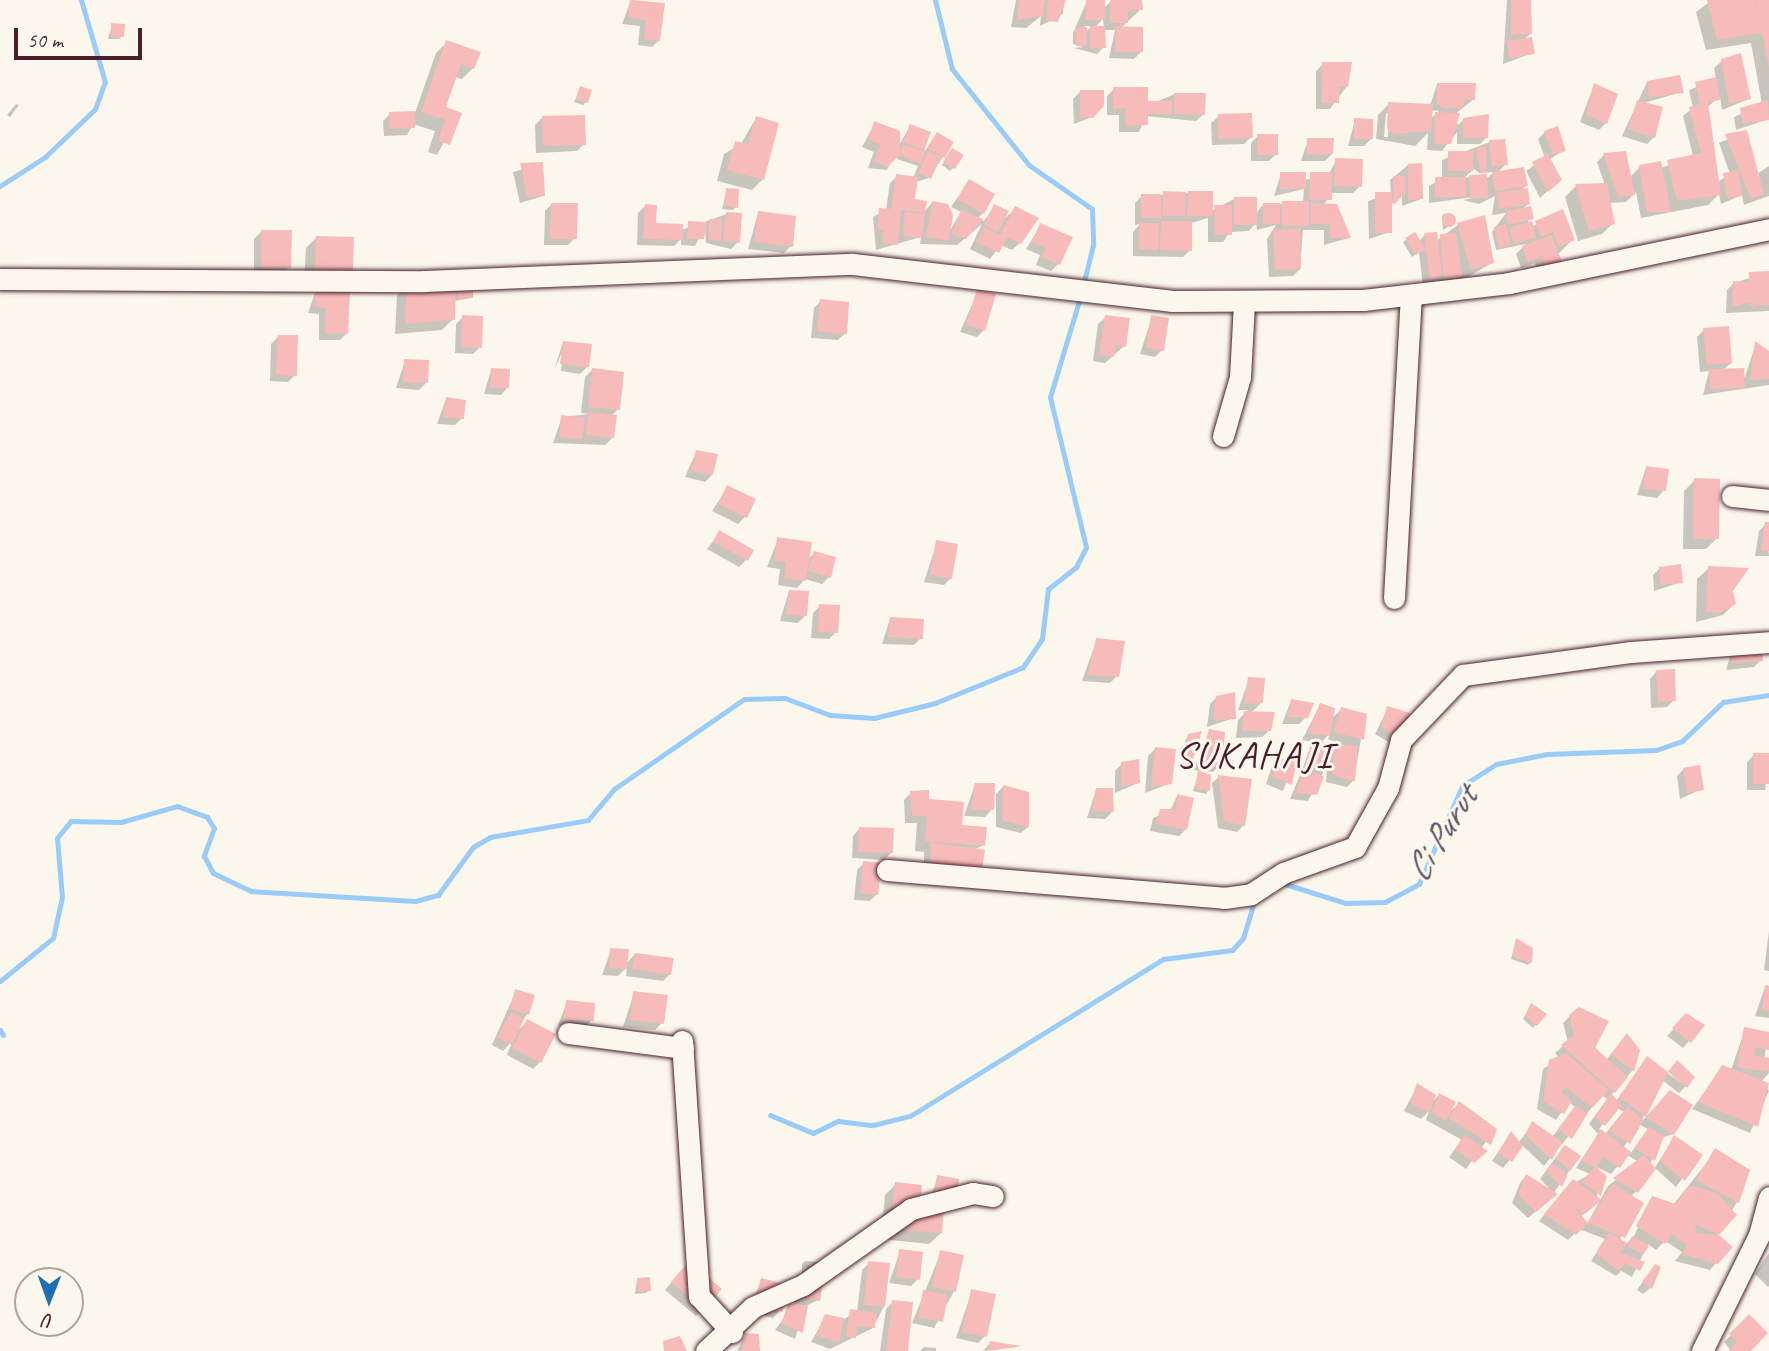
<!DOCTYPE html>
<style>
body{margin:0}
#map{position:relative;width:1769px;height:1351px;overflow:hidden;background:#fbf7ec;font-family:Caveat,sans-serif}
div>[style]{position:absolute}
.shadow>*{inset:0;background:#0003}
.stream>*{height:5px;margin:-2.5px;padding:0 2.5px;transform-origin:2.5px;border-radius:2.5px;background:#9bccf7}
.building>*{inset:0;background:#f7bbb9}
.round{border-radius:50%}
.roads{filter:drop-shadow(0 0 2px #4a1f2b) drop-shadow(0 0 2px #4a1f2b)}
.street>*{height:21px;margin:-10.5px;padding:0 10.5px;transform-origin:10.5px;border-radius:10.5px;background:#fbf7ec}
span{translate:-50% -50%;white-space:nowrap;text-align:center;line-height:1.15;-webkit-text-stroke:6px #fbf7ec;paint-order:stroke}
.water-label{font-size:37px;color:#625368;font-style:italic}
.quarter-label{font-size:38px;color:#4a1f2b;letter-spacing:2px}
.north{position:absolute;left:14px;top:1267px;width:70px;height:70px;box-sizing:border-box;background:#fbf7ec;border:2px solid #b4a19f;border-radius:50%;rotate:181deg;font-size:19px;font-weight:700;line-height:28px;text-align:center;color:#4a1f2b}
.north::after{content:'';display:block;margin:auto;width:24px;height:32px;background:#1f6fb2;clip-path:polygon(50% 0,100% 100%,50% 72%,0 100%)}
.scale{position:absolute;left:14px;top:28px;width:128px;height:32px;box-sizing:border-box;border:4px solid #4a1f2b;border-top:0;padding-left:9px;font-size:21px;line-height:24px;white-space:nowrap;color:#4a1f2b;-webkit-text-stroke:5px #fbf7ec;paint-order:stroke}
</style>
<div id="map">
<div class="shadow">
<div style="clip-path:polygon(631px 0,663px 4px,659px 40px,652px 47px,638px 45px,640px 26px,622px 24px)"></div>
<div style="clip-path:polygon(1016px 0,1064px 0,1063px 14px,1040px 26px,1041px 16px,1026px 28px,1011px 27px)"></div>
<div style="clip-path:polygon(1507px 0,1530px 0,1530px 34px,1524px 40px,1533px 53px,1503px 64px)"></div>
<div style="clip-path:polygon(1769px 0,1769px 119px,1736px 130px,1734px 117px,1762px 104px,1751px 43px,1706px 50px,1696px 12px,1712px 0)"></div>
<div style="clip-path:polygon(evenodd,1087px 1px,1103px 9px,1110px 2px,1141px 9px,1121px 28px,1141px 52px,1134px 59px,1109px 58px,1115px 30px,1103px 30px,1104px 47px,1097px 54px,1073px 48px,1083px 47px,1073px 44px,1073px 33px,1087px 1px,1103px 19px,1104px 28px,1094px 28px,1103px 19px,1087px 1px,1085px 26px,1092px 26px,1085px 33px,1085px 26px)"></div>
<div style="clip-path:polygon(112px 25px,122px 36px,119px 39px,108px 39px)"></div>
<div style="clip-path:polygon(447px 42px,473px 68px,462px 79px,455px 77px,443px 108px,459px 114px,437px 155px,428px 152px,435px 131px,413px 124px,407px 135px,384px 136px,383px 121px,390px 114px,415px 113px,436px 53px)"></div>
<div style="clip-path:polygon(1722px 61px,1749px 99px,1722px 110px,1720px 97px,1707px 107px,1716px 183px,1730px 174px,1719px 143px,1745px 132px,1757px 174px,1769px 166px,1769px 196px,1744px 205px,1742px 195px,1721px 204px,1719px 194px,1708px 205px,1641px 218px,1636px 192px,1626px 202px,1610px 203px,1613px 223px,1602px 234px,1578px 241px,1565px 197px,1576px 186px,1605px 185px,1597px 162px,1604px 155px,1630px 177px,1640px 167px,1661px 168px,1693px 156px,1683px 116px,1693px 108px,1689px 90px,1716px 79px,1714px 68px)"></div>
<div style="clip-path:polygon(1323px 64px,1347px 86px,1330px 109px,1316px 109px,1316px 71px)"></div>
<div style="clip-path:polygon(1647px 82px,1682px 92px,1644px 103px,1654px 137px,1647px 144px,1622px 136px)"></div>
<div style="clip-path:polygon(evenodd,1437px 84px,1474px 99px,1454px 115px,1458px 125px,1464px 119px,1487px 137px,1480px 144px,1457px 144px,1457px 132px,1442px 151px,1427px 150px,1428px 133px,1415px 146px,1376px 139px,1378px 115px,1389px 104px,1430px 106px,1437px 84px,1430px 110px,1439px 111px,1428px 121px,1430px 110px,1437px 84px,1386px 113px,1389px 113px,1388px 137px,1384px 137px,1386px 113px)"></div>
<div style="clip-path:polygon(1594px 85px,1606px 123px,1599px 130px,1580px 122px)"></div>
<div style="clip-path:polygon(580px 88px,586px 102px,583px 105px,574px 102px)"></div>
<div style="clip-path:polygon(1114px 89px,1146px 106px,1175px 94px,1204px 114px,1196px 121px,1146px 116px,1139px 132px,1119px 132px,1119px 115px,1107px 115px,1107px 96px)"></div>
<div style="clip-path:polygon(1080px 92px,1092px 117px,1074px 124px,1073px 99px)"></div>
<div style="clip-path:polygon(16px 104px,19px 105px,10px 117px,7px 115px)"></div>
<div style="clip-path:polygon(1219px 116px,1251px 137px,1244px 144px,1212px 145px,1211px 123px)"></div>
<div style="clip-path:polygon(542px 118px,584px 144px,577px 151px,536px 153px,535px 125px)"></div>
<div style="clip-path:polygon(756px 118px,763px 179px,752px 190px,717px 181px,724px 154px,741px 144px)"></div>
<div style="clip-path:polygon(1355px 120px,1371px 139px,1364px 146px,1348px 146px)"></div>
<div style="clip-path:polygon(875px 123px,897px 149px,910px 126px,929px 133px,924px 152px,937px 134px,952px 143px,929px 178px,916px 182px,914px 200px,924px 212px,932px 203px,951px 229px,961px 212px,951px 207px,969px 181px,983px 213px,978px 218px,984px 221px,995px 206px,1003px 220px,1015px 209px,1020px 243px,1012px 250px,1001px 245px,990px 259px,970px 249px,982px 224px,957px 245px,920px 244px,921px 237px,876px 250px,873px 217px,886px 210px,890px 183px,897px 176px,913px 178px,918px 166px,897px 159px,896px 149px,887px 170px,868px 168px,874px 152px,862px 147px)"></div>
<div style="clip-path:polygon(1545px 132px,1564px 150px,1549px 160px,1552px 187px,1540px 198px,1526px 171px,1545px 158px,1538px 139px)"></div>
<div style="clip-path:polygon(1258px 136px,1276px 154px,1269px 161px,1251px 161px,1251px 143px)"></div>
<div style="clip-path:polygon(1308px 140px,1332px 154px,1325px 161px,1301px 161px)"></div>
<div style="clip-path:polygon(evenodd,1490px 142px,1506px 164px,1498px 172px,1526px 186px,1520px 191px,1528px 204px,1522px 210px,1531px 227px,1562px 212px,1573px 239px,1539px 274px,1535px 263px,1521px 268px,1516px 254px,1526px 244px,1496px 250px,1492px 232px,1506px 213px,1492px 215px,1495px 196px,1479px 204px,1463px 200px,1481px 196px,1429px 203px,1429px 186px,1442px 179px,1442px 160px,1490px 142px,1474px 169px,1479px 173px,1494px 172px,1485px 180px,1465px 177px,1474px 169px)"></div>
<div style="clip-path:polygon(950px 153px,953px 168px,950px 171px,942px 165px)"></div>
<div style="clip-path:polygon(1336px 160px,1360px 186px,1353px 193px,1330px 193px,1324px 205px,1349px 238px,1324px 245px,1324px 230px,1303px 230px,1300px 269px,1293px 276px,1269px 277px,1267px 239px,1276px 225px,1257px 230px,1256px 223px,1249px 231px,1230px 232px,1223px 242px,1208px 242px,1208px 218px,1191px 223px,1190px 250px,1183px 257px,1133px 256px,1133px 232px,1140px 224px,1135px 225px,1135px 203px,1142px 196px,1188px 193px,1211px 211px,1234px 199px,1256px 213px,1263px 205px,1303px 203px,1304px 189px,1274px 196px,1281px 174px,1304px 180px,1329px 174px)"></div>
<div style="clip-path:polygon(542px 164px,543px 196px,520px 203px,513px 172px)"></div>
<div style="clip-path:polygon(1408px 165px,1421px 199px,1402px 206px,1402px 194px,1390px 206px,1390px 232px,1369px 239px,1368px 201px,1391px 194px,1390px 180px)"></div>
<div style="clip-path:polygon(727px 190px,736px 207px,733px 210px,722px 209px)"></div>
<div style="clip-path:polygon(552px 204px,575px 238px,568px 245px,544px 245px,545px 211px)"></div>
<div style="clip-path:polygon(645px 206px,654px 224px,681px 230px,727px 214px,738px 242px,731px 249px,706px 243px,705px 227px,695px 246px,681px 245px,681px 239px,674px 246px,637px 245px,638px 213px)"></div>
<div style="clip-path:polygon(758px 213px,791px 246px,784px 253px,748px 249px)"></div>
<div style="clip-path:polygon(1445px 213px,1453px 224px,1443px 230px,1442px 216px)"></div>
<div style="clip-path:polygon(1041px 225px,1058px 264px,1051px 271px,1036px 265px,1040px 255px,1026px 249px)"></div>
<div style="clip-path:polygon(1458px 225px,1492px 263px,1438px 294px,1437px 280px,1423px 287px,1419px 252px,1412px 257px,1403px 242px,1414px 234px,1419px 241px,1425px 235px,1436px 241px)"></div>
<div style="clip-path:polygon(261px 232px,289px 267px,282px 274px,254px 274px,254px 239px)"></div>
<div style="clip-path:polygon(317px 237px,351px 271px,304px 281px,306px 248px)"></div>
<div style="clip-path:polygon(1769px 272px,1769px 311px,1726px 313px,1727px 290px,1734px 283px)"></div>
<div style="clip-path:polygon(408px 284px,454px 293px,460px 287px,471px 298px,454px 301px,453px 319px,442px 330px,395px 334px,397px 295px)"></div>
<div style="clip-path:polygon(316px 290px,347px 333px,340px 340px,319px 340px,319px 314px,308px 313px)"></div>
<div style="clip-path:polygon(978px 291px,984px 330px,977px 337px,960px 332px)"></div>
<div style="clip-path:polygon(821px 301px,845px 333px,838px 340px,811px 338px,814px 308px)"></div>
<div style="clip-path:polygon(463px 317px,480px 347px,473px 354px,455px 353px,456px 324px)"></div>
<div style="clip-path:polygon(1106px 317px,1124px 346px,1105px 363px,1093px 361px,1098px 324px)"></div>
<div style="clip-path:polygon(1152px 317px,1162px 350px,1155px 357px,1140px 354px)"></div>
<div style="clip-path:polygon(1704px 330px,1731px 363px,1723px 370px,1745px 377px,1756px 343px,1769px 353px,1769px 385px,1703px 395px,1709px 371px,1700px 372px,1697px 337px)"></div>
<div style="clip-path:polygon(278px 337px,295px 375px,288px 382px,270px 381px,271px 344px)"></div>
<div style="clip-path:polygon(563px 342px,587px 367px,580px 374px,561px 371px,564px 348px,554px 370px)"></div>
<div style="clip-path:polygon(405px 361px,426px 383px,419px 390px,396px 388px)"></div>
<div style="clip-path:polygon(491px 370px,508px 387px,501px 395px,484px 394px)"></div>
<div style="clip-path:polygon(592px 370px,618px 409px,611px 416px,613px 437px,605px 445px,553px 443px,562px 417px,589px 414px,581px 413px,585px 377px)"></div>
<div style="clip-path:polygon(446px 399px,462px 418px,455px 425px,437px 424px)"></div>
<div style="clip-path:polygon(696px 452px,712px 475px,705px 482px,685px 477px)"></div>
<div style="clip-path:polygon(1646px 468px,1664px 490px,1657px 498px,1637px 495px)"></div>
<div style="clip-path:polygon(1695px 480px,1717px 538px,1706px 549px,1683px 549px,1684px 491px)"></div>
<div style="clip-path:polygon(728px 487px,745px 517px,738px 524px,712px 511px)"></div>
<div style="clip-path:polygon(1766px 524px,1769px 556px,1755px 556px,1759px 531px)"></div>
<div style="clip-path:polygon(720px 532px,746px 560px,739px 567px,707px 549px)"></div>
<div style="clip-path:polygon(778px 539px,807px 560px,815px 553px,829px 577px,822px 584px,805px 579px,797px 588px,778px 585px,780px 569px,767px 567px)"></div>
<div style="clip-path:polygon(937px 542px,951px 578px,944px 585px,924px 582px)"></div>
<div style="clip-path:polygon(1660px 568px,1681px 582px,1654px 591px,1653px 575px)"></div>
<div style="clip-path:polygon(1709px 568px,1734px 604px,1723px 615px,1696px 622px,1697px 579px)"></div>
<div style="clip-path:polygon(789px 591px,805px 616px,798px 623px,780px 621px)"></div>
<div style="clip-path:polygon(820px 606px,836px 632px,829px 639px,811px 638px,813px 613px)"></div>
<div style="clip-path:polygon(890px 619px,921px 638px,914px 645px,882px 644px)"></div>
<div style="clip-path:polygon(1097px 639px,1117px 676px,1110px 683px,1082px 681px)"></div>
<div style="clip-path:polygon(1732px 651px,1761px 660px,1754px 667px,1726px 670px)"></div>
<div style="clip-path:polygon(1657px 671px,1674px 700px,1667px 707px,1651px 708px,1650px 679px)"></div>
<div style="clip-path:polygon(1249px 679px,1262px 702px,1251px 713px,1270px 730px,1262px 737px,1236px 738px,1238px 720px,1248px 710px,1238px 710px)"></div>
<div style="clip-path:polygon(1217px 697px,1234px 718px,1207px 727px,1210px 704px)"></div>
<div style="clip-path:polygon(1291px 701px,1306px 717px,1299px 724px,1282px 724px)"></div>
<div style="clip-path:polygon(evenodd,1320px 705px,1331px 719px,1342px 709px,1365px 715px,1354px 780px,1347px 787px,1326px 782px,1327px 765px,1308px 801px,1290px 799px,1314px 742px,1302px 740px,1320px 705px,1330px 733px,1328px 739px,1345px 746px,1335px 745px,1324px 755px,1320px 744px,1330px 733px)"></div>
<div style="clip-path:polygon(1388px 708px,1408px 714px,1392px 744px,1375px 734px)"></div>
<div style="clip-path:polygon(1210px 731px,1220px 765px,1213px 772px,1193px 770px)"></div>
<div style="clip-path:polygon(1189px 735px,1192px 758px,1181px 760px,1186px 739px)"></div>
<div style="clip-path:polygon(1155px 749px,1171px 783px,1145px 793px,1148px 756px)"></div>
<div style="clip-path:polygon(1754px 755px,1769px 755px,1765px 790px,1747px 790px,1747px 762px)"></div>
<div style="clip-path:polygon(1274px 760px,1294px 761px,1283px 791px,1266px 784px)"></div>
<div style="clip-path:polygon(1122px 764px,1138px 783px,1115px 793px,1115px 771px)"></div>
<div style="clip-path:polygon(1684px 769px,1702px 789px,1680px 799px,1677px 776px)"></div>
<div style="clip-path:polygon(1199px 772px,1208px 791px,1206px 794px,1193px 791px)"></div>
<div style="clip-path:polygon(1219px 777px,1244px 825px,1237px 832px,1218px 828px,1212px 783px)"></div>
<div style="clip-path:polygon(975px 784px,992px 809px,985px 817px,964px 816px)"></div>
<div style="clip-path:polygon(1003px 787px,1028px 827px,1021px 833px,996px 827px,996px 794px)"></div>
<div style="clip-path:polygon(1096px 790px,1112px 812px,1105px 819px,1087px 818px)"></div>
<div style="clip-path:polygon(911px 793px,926px 801px,984px 845px,924px 873px,924px 852px,915px 851px,917px 823px,905px 823px,904px 800px)"></div>
<div style="clip-path:polygon(1177px 796px,1186px 829px,1179px 836px,1150px 831px,1153px 818px,1170px 811px)"></div>
<div style="clip-path:polygon(860px 828px,891px 853px,884px 860px,852px 858px,853px 836px)"></div>
<div style="clip-path:polygon(864px 863px,877px 894px,870px 901px,854px 900px,857px 870px)"></div>
<div style="clip-path:polygon(1769px 931px,1769px 971px,1764px 970px)"></div>
<div style="clip-path:polygon(1516px 940px,1531px 962px,1528px 965px,1511px 959px)"></div>
<div style="clip-path:polygon(611px 950px,626px 964px,635px 954px,670px 974px,663px 981px,626px 976px,627px 967px,618px 976px,602px 975px)"></div>
<div style="clip-path:polygon(1765px 987px,1769px 988px,1769px 1018px,1755px 1016px)"></div>
<div style="clip-path:polygon(516px 991px,527px 1014px,516px 1032px,528px 1021px,540px 1062px,533px 1069px,507px 1055px,513px 1040px,503px 1051px,492px 1045px)"></div>
<div style="clip-path:polygon(634px 993px,662px 1023px,655px 1030px,623px 1027px)"></div>
<div style="clip-path:polygon(567px 1002px,592px 1020px,585px 1027px,558px 1025px)"></div>
<div style="clip-path:polygon(1531px 1005px,1544px 1015px,1533px 1028px,1523px 1019px)"></div>
<div style="clip-path:polygon(evenodd,1570px 1016px,1606px 1060px,1620px 1043px,1638px 1050px,1632px 1071px,1611px 1095px,1616px 1101px,1647px 1059px,1686px 1086px,1679px 1093px,1662px 1080px,1641px 1122px,1670px 1092px,1690px 1105px,1673px 1134px,1661px 1138px,1650px 1164px,1654px 1169px,1674px 1138px,1700px 1155px,1676px 1187px,1655px 1168px,1631px 1197px,1620px 1241px,1626px 1244px,1634px 1236px,1652px 1198px,1673px 1205px,1716px 1151px,1737px 1202px,1717px 1235px,1717px 1262px,1710px 1270px,1675px 1261px,1682px 1252px,1665px 1241px,1656px 1250px,1648px 1244px,1632px 1277px,1621px 1271px,1616px 1276px,1591px 1261px,1605px 1239px,1579px 1229px,1568px 1240px,1539px 1221px,1566px 1188px,1590px 1174px,1576px 1168px,1598px 1134px,1589px 1124px,1607px 1099px,1602px 1095px,1544px 1166px,1522px 1145px,1503px 1168px,1492px 1161px,1511px 1133px,1518px 1143px,1533px 1124px,1552px 1137px,1576px 1108px,1569px 1102px,1556px 1120px,1537px 1109px,1543px 1069px,1560px 1058px,1555px 1053px,1568px 1042px,1563px 1023px,1570px 1016px,1617px 1108px,1624px 1112px,1605px 1134px,1599px 1129px,1617px 1108px,1570px 1016px,1639px 1124px,1649px 1130px,1630px 1154px,1623px 1148px,1639px 1124px,1570px 1016px,1627px 1155px,1639px 1162px,1608px 1186px,1587px 1224px,1580px 1217px,1592px 1207px,1605px 1176px,1594px 1166px,1611px 1174px,1627px 1155px)"></div>
<div style="clip-path:polygon(1686px 1016px,1689px 1041px,1683px 1048px,1667px 1036px)"></div>
<div style="clip-path:polygon(1745px 1029px,1769px 1033px,1764px 1059px,1769px 1073px,1761px 1082px,1769px 1091px,1750px 1133px,1692px 1109px,1723px 1067px,1731px 1070px)"></div>
<div style="clip-path:polygon(1418px 1085px,1432px 1102px,1439px 1095px,1449px 1113px,1459px 1103px,1495px 1129px,1466px 1169px,1449px 1157px,1462px 1140px,1426px 1120px,1429px 1111px,1421px 1119px,1404px 1111px)"></div>
<div style="clip-path:polygon(1564px 1146px,1579px 1157px,1548px 1201px,1528px 1218px,1512px 1203px,1520px 1183px,1526px 1176px,1550px 1189px,1540px 1179px)"></div>
<div style="clip-path:polygon(938px 1177px,953px 1207px,942px 1214px,941px 1233px,929px 1244px,881px 1239px,885px 1195px,896px 1184px,926px 1210px)"></div>
<div style="clip-path:polygon(900px 1251px,918px 1279px,911px 1286px,889px 1283px)"></div>
<div style="clip-path:polygon(941px 1252px,954px 1291px,934px 1328px,912px 1323px)"></div>
<div style="clip-path:polygon(1769px 1253px,1769px 1286px,1768px 1287px,1755px 1274px)"></div>
<div style="clip-path:polygon(805px 1261px,821px 1262px,802px 1277px,802px 1264px)"></div>
<div style="clip-path:polygon(869px 1263px,884px 1306px,873px 1328px,830px 1349px,811px 1342px,826px 1316px,844px 1319px,857px 1312px,862px 1270px)"></div>
<div style="clip-path:polygon(682px 1270px,703px 1309px,696px 1316px,665px 1290px)"></div>
<div style="clip-path:polygon(1649px 1273px,1650px 1288px,1643px 1294px,1637px 1290px)"></div>
<div style="clip-path:polygon(637px 1280px,649px 1290px,646px 1293px,635px 1294px)"></div>
<div style="clip-path:polygon(762px 1280px,780px 1311px,773px 1318px,748px 1311px)"></div>
<div style="clip-path:polygon(796px 1288px,818px 1300px,806px 1306px,795px 1339px,775px 1330px,794px 1305px)"></div>
<div style="clip-path:polygon(972px 1291px,985px 1336px,978px 1343px,956px 1338px)"></div>
<div style="clip-path:polygon(893px 1302px,906px 1351px,880px 1351px,886px 1309px)"></div>
<div style="clip-path:polygon(1749px 1317px,1749px 1351px,1731px 1351px,1724px 1342px)"></div>
<div style="clip-path:polygon(746px 1335px,758px 1351px,737px 1351px)"></div>
<div style="clip-path:polygon(990px 1343px,1018px 1347px,983px 1351px)"></div>
<div style="clip-path:polygon(924px 1347px,936px 1348px,936px 1351px,920px 1351px)"></div>
</div>
<div class="stream">
<div style="left:935px;top:0;width:71px;rotate:76.2deg"></div>
<div style="left:952px;top:69px;width:123px;rotate:51.3deg"></div>
<div style="left:1029px;top:165px;width:77px;rotate:34.9deg"></div>
<div style="left:1092px;top:209px;width:36px;rotate:88deg"></div>
<div style="left:1093px;top:245px;width:41px;rotate:104deg"></div>
<div style="left:0;top:186px;width:54px;rotate:-32.8deg"></div>
<div style="left:45px;top:157px;width:69px;rotate:-43.8deg"></div>
<div style="left:95px;top:109px;width:29px;rotate:-70deg"></div>
<div style="left:105px;top:82px;width:85px;rotate:-106.3deg"></div>
<div style="left:1282px;top:883px;width:66px;rotate:17.6deg"></div>
<div style="left:1345px;top:903px;width:40px;rotate:-1.4deg"></div>
<div style="left:1385px;top:902px;width:38px;rotate:-28deg"></div>
<div style="left:1419px;top:884px;width:107px;rotate:-66.3deg"></div>
<div style="left:1462px;top:786px;width:40px;rotate:-32.9deg"></div>
<div style="left:1496px;top:764px;width:52px;rotate:-11.1deg"></div>
<div style="left:1547px;top:754px;width:109px;rotate:-2.1deg"></div>
<div style="left:1656px;top:750px;width:28px;rotate:-19deg"></div>
<div style="left:1682px;top:741px;width:57px;rotate:-43.6deg"></div>
<div style="left:1723px;top:702px;width:47px;rotate:-8.7deg"></div>
<div style="left:0;top:981px;width:68px;rotate:-39.1deg"></div>
<div style="left:53px;top:938px;width:42px;rotate:-77.6deg"></div>
<div style="left:62px;top:897px;width:59px;rotate:-94.8deg"></div>
<div style="left:57px;top:838px;width:22px;rotate:-51deg"></div>
<div style="left:71px;top:821px;width:50px;rotate:1.1deg"></div>
<div style="left:121px;top:822px;width:58px;rotate:-15.9deg"></div>
<div style="left:177px;top:806px;width:32px;rotate:20deg"></div>
<div style="left:207px;top:817px;width:13px;rotate:58deg"></div>
<div style="left:214px;top:828px;width:30px;rotate:110deg"></div>
<div style="left:204px;top:856px;width:19px;rotate:62deg"></div>
<div style="left:213px;top:873px;width:42px;rotate:25.3deg"></div>
<div style="left:251px;top:891px;width:164px;rotate:3.5deg"></div>
<div style="left:415px;top:901px;width:24px;rotate:-15deg"></div>
<div style="left:438px;top:895px;width:59px;rotate:-53.9deg"></div>
<div style="left:473px;top:847px;width:20px;rotate:-30deg"></div>
<div style="left:490px;top:837px;width:99px;rotate:-9.8deg"></div>
<div style="left:588px;top:820px;width:40px;rotate:-50deg"></div>
<div style="left:614px;top:789px;width:158px;rotate:-34.7deg"></div>
<div style="left:744px;top:699px;width:41px;rotate:-1.4deg"></div>
<div style="left:785px;top:698px;width:48px;rotate:20.7deg"></div>
<div style="left:830px;top:715px;width:44px;rotate:3.9deg"></div>
<div style="left:874px;top:718px;width:63px;rotate:-13.8deg"></div>
<div style="left:935px;top:703px;width:95px;rotate:-22.2deg"></div>
<div style="left:1023px;top:667px;width:34px;rotate:-56deg"></div>
<div style="left:1042px;top:639px;width:50px;rotate:-83.2deg"></div>
<div style="left:1048px;top:589px;width:36px;rotate:-38deg"></div>
<div style="left:1076px;top:567px;width:22px;rotate:-63deg"></div>
<div style="left:1086px;top:547px;width:154px;rotate:-103.5deg"></div>
<div style="left:1050px;top:397px;width:108px;rotate:-73.2deg"></div>
<div style="left:0;top:1030px;width:6px;rotate:59deg"></div>
<div style="left:770px;top:1115px;width:47px;rotate:22.7deg"></div>
<div style="left:813px;top:1133px;width:28px;rotate:-26deg"></div>
<div style="left:838px;top:1121px;width:35px;rotate:7deg"></div>
<div style="left:873px;top:1125px;width:38px;rotate:-14deg"></div>
<div style="left:910px;top:1116px;width:298px;rotate:-31.8deg"></div>
<div style="left:1163px;top:959px;width:70px;rotate:-7.4deg"></div>
<div style="left:1232px;top:950px;width:16px;rotate:-47deg"></div>
<div style="left:1243px;top:938px;width:39px;rotate:-73deg"></div>
</div>
<div class="building">
<div style="clip-path:polygon(630px 0,665px 3px,660px 41px,644px 39px,646px 20px,628px 17px)"></div>
<div style="clip-path:polygon(1019px 0,1045px 0,1043px 16px,1017px 20px)"></div>
<div style="clip-path:polygon(1048px 0,1066px 0,1058px 22px,1046px 21px)"></div>
<div style="clip-path:polygon(1086px 0,1105px 0,1105px 20px,1085px 20px)"></div>
<div style="clip-path:polygon(1110px 0,1142px 0,1143px 10px,1128px 10px,1128px 23px,1110px 23px)"></div>
<div style="clip-path:polygon(1511px 0,1531px 0,1532px 34px,1511px 35px)"></div>
<div style="clip-path:polygon(1707px 0,1754px 0,1756px 7px,1755px 0,1769px 0,1769px 67px,1762px 33px,1717px 40px)"></div>
<div style="clip-path:polygon(111px 23px,125px 24px,124px 37px,111px 37px)"></div>
<div style="clip-path:polygon(1090px 26px,1105px 26px,1106px 48px,1090px 49px)"></div>
<div style="clip-path:polygon(1116px 26px,1143px 27px,1143px 52px,1115px 52px)"></div>
<div style="clip-path:polygon(1087px 27px,1087px 45px,1076px 46px,1075px 28px)"></div>
<div style="clip-path:polygon(1532px 37px,1535px 54px,1509px 58px,1507px 41px)"></div>
<div style="clip-path:polygon(446px 40px,481px 52px,474px 69px,461px 64px,446px 107px,462px 113px,450px 145px,438px 141px,445px 120px,421px 112px)"></div>
<div style="clip-path:polygon(1741px 53px,1751px 99px,1729px 104px,1721px 59px)"></div>
<div style="clip-path:polygon(1322px 62px,1352px 62px,1348px 87px,1339px 87px,1339px 103px,1322px 103px)"></div>
<div style="clip-path:polygon(1680px 75px,1684px 93px,1649px 97px,1647px 81px)"></div>
<div style="clip-path:polygon(1716px 77px,1720px 100px,1708px 102px,1721px 195px,1677px 201px,1667px 160px,1701px 153px,1689px 107px,1700px 104px,1695px 82px)"></div>
<div style="clip-path:polygon(1437px 83px,1476px 83px,1475px 100px,1466px 99px,1461px 109px,1443px 108px,1437px 104px)"></div>
<div style="clip-path:polygon(1594px 83px,1618px 94px,1607px 124px,1586px 115px)"></div>
<div style="clip-path:polygon(580px 86px,592px 90px,588px 103px,576px 99px)"></div>
<div style="clip-path:polygon(1113px 87px,1148px 87px,1148px 101px,1172px 101px,1172px 114px,1148px 114px,1148px 125px,1126px 126px,1125px 108px,1113px 109px)"></div>
<div style="clip-path:polygon(1080px 90px,1104px 90px,1104px 106px,1093px 118px,1080px 118px)"></div>
<div style="clip-path:polygon(1174px 93px,1206px 93px,1205px 115px,1174px 114px)"></div>
<div style="clip-path:polygon(1637px 100px,1663px 107px,1655px 138px,1628px 129px)"></div>
<div style="clip-path:polygon(1768px 100px,1769px 120px,1743px 124px,1740px 108px)"></div>
<div style="clip-path:polygon(1388px 102px,1433px 104px,1431px 131px,1393px 134px,1387px 128px)"></div>
<div style="clip-path:polygon(415px 111px,415px 128px,390px 129px,389px 112px)"></div>
<div style="clip-path:polygon(1435px 112px,1460px 113px,1451px 144px,1434px 144px)"></div>
<div style="clip-path:polygon(1252px 113px,1253px 138px,1218px 139px,1218px 114px)"></div>
<div style="clip-path:polygon(1489px 114px,1488px 138px,1463px 138px,1463px 118px)"></div>
<div style="clip-path:polygon(585px 115px,586px 145px,543px 146px,542px 116px)"></div>
<div style="clip-path:polygon(756px 116px,779px 123px,764px 180px,727px 170px,735px 141px,748px 144px)"></div>
<div style="clip-path:polygon(1354px 118px,1373px 119px,1373px 139px,1354px 139px)"></div>
<div style="clip-path:polygon(874px 121px,900px 131px,900px 153px,903px 144px,925px 152px,921px 164px,899px 155px,888px 167px,874px 162px,880px 144px,868px 140px)"></div>
<div style="clip-path:polygon(910px 124px,931px 132px,924px 150px,903px 142px)"></div>
<div style="clip-path:polygon(1558px 126px,1566px 151px,1553px 155px,1544px 131px)"></div>
<div style="clip-path:polygon(1747px 130px,1764px 194px,1751px 199px,1725px 134px)"></div>
<div style="clip-path:polygon(937px 132px,954px 142px,945px 158px,927px 148px)"></div>
<div style="clip-path:polygon(1257px 134px,1278px 134px,1278px 155px,1257px 155px)"></div>
<div style="clip-path:polygon(1307px 138px,1334px 138px,1333px 154px,1307px 155px)"></div>
<div style="clip-path:polygon(1505px 139px,1508px 165px,1492px 167px,1489px 140px)"></div>
<div style="clip-path:polygon(1487px 147px,1486px 173px,1481px 173px,1476px 148px)"></div>
<div style="clip-path:polygon(952px 148px,964px 155px,955px 169px,943px 162px)"></div>
<div style="clip-path:polygon(928px 151px,941px 156px,931px 179px,918px 173px)"></div>
<div style="clip-path:polygon(1448px 151px,1473px 151px,1473px 171px,1448px 171px)"></div>
<div style="clip-path:polygon(1626px 151px,1635px 195px,1618px 197px,1603px 153px)"></div>
<div style="clip-path:polygon(1548px 154px,1562px 180px,1548px 192px,1532px 162px)"></div>
<div style="clip-path:polygon(1335px 158px,1363px 159px,1362px 187px,1334px 186px)"></div>
<div style="clip-path:polygon(1661px 161px,1671px 212px,1647px 212px,1639px 165px)"></div>
<div style="clip-path:polygon(543px 162px,545px 196px,527px 197px,520px 163px)"></div>
<div style="clip-path:polygon(1422px 163px,1423px 199px,1408px 200px,1408px 164px)"></div>
<div style="clip-path:polygon(1524px 167px,1528px 186px,1495px 191px,1492px 172px)"></div>
<div style="clip-path:polygon(1738px 170px,1743px 196px,1727px 198px,1723px 173px)"></div>
<div style="clip-path:polygon(1280px 172px,1306px 172px,1306px 189px,1280px 189px)"></div>
<div style="clip-path:polygon(1310px 172px,1332px 172px,1332px 200px,1309px 200px)"></div>
<div style="clip-path:polygon(896px 174px,918px 177px,915px 199px,927px 201px,925px 213px,901px 210px,898px 245px,882px 243px,884px 231px,877px 228px,879px 208px,891px 209px)"></div>
<div style="clip-path:polygon(1487px 174px,1488px 198px,1470px 198px,1469px 175px)"></div>
<div style="clip-path:polygon(1405px 175px,1406px 192px,1394px 205px,1393px 176px)"></div>
<div style="clip-path:polygon(1435px 177px,1466px 177px,1466px 197px,1435px 197px)"></div>
<div style="clip-path:polygon(969px 179px,995px 194px,984px 214px,957px 199px)"></div>
<div style="clip-path:polygon(1607px 183px,1615px 224px,1589px 231px,1575px 184px)"></div>
<div style="clip-path:polygon(726px 188px,739px 189px,738px 208px,724px 206px)"></div>
<div style="clip-path:polygon(1528px 188px,1530px 204px,1499px 209px,1496px 193px)"></div>
<div style="clip-path:polygon(1163px 191px,1186px 192px,1185px 216px,1162px 216px)"></div>
<div style="clip-path:polygon(1188px 191px,1213px 191px,1213px 216px,1187px 216px)"></div>
<div style="clip-path:polygon(1375px 192px,1392px 192px,1392px 233px,1375px 233px)"></div>
<div style="clip-path:polygon(1141px 194px,1161px 194px,1161px 218px,1141px 218px)"></div>
<div style="clip-path:polygon(1234px 197px,1257px 197px,1257px 225px,1234px 225px)"></div>
<div style="clip-path:polygon(932px 201px,948px 204px,953px 215px,949px 241px,926px 237px)"></div>
<div style="clip-path:polygon(1282px 201px,1309px 201px,1309px 226px,1282px 226px)"></div>
<div style="clip-path:polygon(551px 203px,578px 203px,577px 239px,550px 239px)"></div>
<div style="clip-path:polygon(1263px 203px,1280px 203px,1280px 224px,1263px 224px)"></div>
<div style="clip-path:polygon(1311px 203px,1337px 204px,1351px 238px,1330px 238px,1330px 224px,1311px 224px)"></div>
<div style="clip-path:polygon(645px 204px,657px 205px,656px 223px,683px 224px,683px 240px,643px 239px)"></div>
<div style="clip-path:polygon(994px 204px,1009px 211px,998px 232px,984px 225px)"></div>
<div style="clip-path:polygon(1214px 205px,1232px 205px,1232px 235px,1215px 235px)"></div>
<div style="clip-path:polygon(1015px 206px,1039px 218px,1021px 244px,1007px 237px,999px 253px,976px 242px,984px 227px,1000px 235px)"></div>
<div style="clip-path:polygon(1531px 206px,1534px 219px,1508px 225px,1505px 212px)"></div>
<div style="clip-path:polygon(1563px 209px,1575px 240px,1559px 247px,1553px 232px,1541px 237px,1535px 221px)"></div>
<div style="clip-path:polygon(961px 210px,983px 219px,966px 239px,952px 234px)"></div>
<div style="clip-path:polygon(758px 211px,796px 216px,793px 247px,754px 242px)"></div>
<div style="clip-path:polygon(726px 212px,742px 213px,740px 243px,723px 241px)"></div>
<div style="clip-path:polygon(905px 212px,925px 214px,922px 238px,903px 236px)"></div>
<div class="round" style="left:1442px;top:213px;width:14px;height:14px"></div>
<div style="clip-path:polygon(1485px 215px,1494px 263px,1471px 270px,1457px 223px)"></div>
<div style="clip-path:polygon(709px 219px,722px 219px,721px 241px,709px 240px)"></div>
<div style="clip-path:polygon(688px 221px,707px 222px,704px 239px,687px 239px)"></div>
<div style="clip-path:polygon(1161px 221px,1192px 221px,1192px 251px,1160px 250px)"></div>
<div style="clip-path:polygon(1532px 221px,1536px 238px,1514px 243px,1509px 228px)"></div>
<div style="clip-path:polygon(1040px 223px,1073px 237px,1060px 265px,1041px 257px,1046px 248px,1032px 242px)"></div>
<div style="clip-path:polygon(1139px 223px,1159px 223px,1158px 250px,1139px 249px)"></div>
<div style="clip-path:polygon(1506px 224px,1511px 245px,1499px 248px,1494px 227px)"></div>
<div style="clip-path:polygon(1300px 229px,1301px 269px,1275px 270px,1273px 230px)"></div>
<div style="clip-path:polygon(261px 230px,292px 230px,291px 268px,261px 268px)"></div>
<div style="clip-path:polygon(1415px 232px,1426px 249px,1416px 255px,1405px 238px)"></div>
<div style="clip-path:polygon(1437px 232px,1442px 274px,1430px 281px,1424px 233px)"></div>
<div style="clip-path:polygon(1456px 233px,1462px 276px,1445px 288px,1440px 234px)"></div>
<div style="clip-path:polygon(1552px 235px,1562px 262px,1546px 268px,1542px 257px,1528px 262px,1522px 246px)"></div>
<div style="clip-path:polygon(316px 236px,354px 237px,353px 272px,315px 270px)"></div>
<div style="clip-path:polygon(1769px 271px,1769px 305px,1751px 306px,1750px 295px,1750px 302px,1732px 307px,1733px 281px,1749px 282px,1749px 272px)"></div>
<div style="clip-path:polygon(407px 283px,456px 285px,455px 320px,405px 324px)"></div>
<div style="clip-path:polygon(459px 285px,473px 286px,473px 298px,458px 299px)"></div>
<div style="clip-path:polygon(316px 289px,350px 290px,348px 334px,325px 333px,326px 308px,314px 306px)"></div>
<div style="clip-path:polygon(977px 289px,996px 294px,985px 331px,966px 325px)"></div>
<div style="clip-path:polygon(820px 299px,849px 302px,847px 334px,817px 331px)"></div>
<div style="clip-path:polygon(462px 315px,483px 316px,482px 348px,461px 347px)"></div>
<div style="clip-path:polygon(1105px 315px,1130px 318px,1126px 347px,1116px 345px,1114px 357px,1099px 355px)"></div>
<div style="clip-path:polygon(1151px 315px,1169px 318px,1164px 351px,1146px 348px)"></div>
<div style="clip-path:polygon(1729px 326px,1732px 363px,1707px 365px,1703px 328px)"></div>
<div style="clip-path:polygon(278px 335px,298px 335px,297px 376px,276px 375px)"></div>
<div style="clip-path:polygon(563px 341px,592px 344px,589px 367px,560px 364px)"></div>
<div style="clip-path:polygon(1755px 341px,1769px 351px,1769px 379px,1750px 380px)"></div>
<div style="clip-path:polygon(404px 359px,429px 360px,428px 383px,403px 382px)"></div>
<div style="clip-path:polygon(491px 368px,510px 369px,509px 388px,490px 388px)"></div>
<div style="clip-path:polygon(592px 368px,624px 372px,620px 410px,588px 407px)"></div>
<div style="clip-path:polygon(1744px 368px,1745px 388px,1710px 389px,1709px 369px)"></div>
<div style="clip-path:polygon(446px 397px,466px 400px,464px 419px,443px 417px)"></div>
<div style="clip-path:polygon(588px 412px,617px 415px,614px 438px,586px 435px)"></div>
<div style="clip-path:polygon(561px 415px,585px 418px,582px 439px,559px 437px)"></div>
<div style="clip-path:polygon(696px 450px,718px 454px,713px 475px,691px 471px)"></div>
<div style="clip-path:polygon(1646px 466px,1669px 469px,1666px 491px,1643px 489px)"></div>
<div style="clip-path:polygon(1694px 478px,1720px 479px,1719px 539px,1693px 539px)"></div>
<div style="clip-path:polygon(727px 485px,756px 499px,747px 518px,718px 504px)"></div>
<div style="clip-path:polygon(1765px 522px,1769px 522px,1769px 551px,1761px 550px)"></div>
<div style="clip-path:polygon(719px 530px,754px 550px,748px 561px,713px 542px)"></div>
<div style="clip-path:polygon(777px 537px,812px 542px,806px 581px,784px 578px,786px 562px,774px 561px)"></div>
<div style="clip-path:polygon(936px 540px,958px 544px,952px 579px,930px 575px)"></div>
<div style="clip-path:polygon(814px 551px,836px 557px,831px 578px,808px 571px)"></div>
<div style="clip-path:polygon(1681px 564px,1683px 583px,1660px 585px,1659px 567px)"></div>
<div style="clip-path:polygon(1708px 566px,1749px 568px,1733px 591px,1736px 604px,1720px 613px,1706px 612px)"></div>
<div style="clip-path:polygon(789px 590px,809px 591px,807px 616px,786px 615px)"></div>
<div style="clip-path:polygon(819px 604px,840px 605px,838px 633px,818px 632px)"></div>
<div style="clip-path:polygon(890px 617px,924px 619px,923px 639px,888px 637px)"></div>
<div style="clip-path:polygon(1096px 638px,1125px 641px,1119px 677px,1088px 675px)"></div>
<div style="clip-path:polygon(1762px 647px,1763px 661px,1732px 663px,1731px 650px)"></div>
<div style="clip-path:polygon(1675px 669px,1676px 701px,1658px 702px,1656px 670px)"></div>
<div style="clip-path:polygon(1248px 677px,1265px 678px,1263px 703px,1244px 704px)"></div>
<div style="clip-path:polygon(1235px 692px,1236px 719px,1213px 720px,1216px 696px)"></div>
<div style="clip-path:polygon(1291px 699px,1314px 703px,1308px 718px,1288px 717px)"></div>
<div style="clip-path:polygon(1320px 703px,1335px 708px,1330px 736px,1308px 733px)"></div>
<div style="clip-path:polygon(1387px 706px,1410px 713px,1400px 738px,1381px 727px)"></div>
<div style="clip-path:polygon(1341px 707px,1367px 714px,1364px 740px,1334px 732px)"></div>
<div style="clip-path:polygon(1244px 711px,1275px 712px,1271px 731px,1242px 731px)"></div>
<div style="clip-path:polygon(1209px 729px,1225px 732px,1222px 766px,1199px 763px)"></div>
<div style="clip-path:polygon(1202px 731px,1193px 759px,1183px 758px,1188px 734px)"></div>
<div style="clip-path:polygon(1313px 740px,1326px 743px,1326px 768px,1304px 764px)"></div>
<div style="clip-path:polygon(1334px 743px,1358px 746px,1355px 781px,1332px 775px)"></div>
<div style="clip-path:polygon(1155px 747px,1176px 749px,1172px 784px,1151px 787px)"></div>
<div style="clip-path:polygon(1753px 753px,1769px 753px,1769px 784px,1753px 784px)"></div>
<div style="clip-path:polygon(1273px 758px,1297px 760px,1292px 785px,1273px 777px)"></div>
<div style="clip-path:polygon(1139px 759px,1140px 783px,1121px 787px,1121px 762px)"></div>
<div style="clip-path:polygon(1700px 765px,1704px 790px,1687px 793px,1683px 768px)"></div>
<div style="clip-path:polygon(1198px 770px,1211px 775px,1210px 791px,1195px 789px)"></div>
<div style="clip-path:polygon(1302px 771px,1324px 776px,1317px 795px,1296px 793px)"></div>
<div style="clip-path:polygon(1218px 775px,1252px 779px,1245px 826px,1224px 821px)"></div>
<div style="clip-path:polygon(975px 783px,995px 783px,994px 810px,971px 810px)"></div>
<div style="clip-path:polygon(1003px 785px,1029px 792px,1029px 827px,1002px 820px)"></div>
<div style="clip-path:polygon(1096px 788px,1113px 788px,1114px 812px,1093px 811px)"></div>
<div style="clip-path:polygon(929px 790px,929px 799px,964px 802px,962px 825px,987px 827px,985px 846px,925px 841px,927px 816px,912px 816px,910px 791px)"></div>
<div style="clip-path:polygon(1177px 794px,1194px 798px,1187px 830px,1156px 824px,1160px 809px,1176px 809px)"></div>
<div style="clip-path:polygon(859px 827px,894px 828px,893px 853px,858px 852px)"></div>
<div style="clip-path:polygon(930px 842px,985px 850px,982px 870px,931px 866px)"></div>
<div style="clip-path:polygon(863px 861px,882px 863px,878px 895px,860px 893px)"></div>
<div style="clip-path:polygon(1516px 938px,1533px 948px,1532px 963px,1513px 957px)"></div>
<div style="clip-path:polygon(610px 948px,629px 949px,627px 969px,609px 968px)"></div>
<div style="clip-path:polygon(635px 953px,674px 958px,671px 975px,632px 969px)"></div>
<div style="clip-path:polygon(1765px 985px,1769px 986px,1769px 1011px,1762px 1010px)"></div>
<div style="clip-path:polygon(515px 989px,535px 995px,529px 1015px,510px 1009px)"></div>
<div style="clip-path:polygon(633px 991px,668px 995px,664px 1024px,630px 1020px)"></div>
<div style="clip-path:polygon(566px 1000px,595px 1003px,594px 1021px,564px 1019px)"></div>
<div style="clip-path:polygon(1531px 1003px,1547px 1014px,1537px 1026px,1525px 1016px)"></div>
<div style="clip-path:polygon(1579px 1007px,1609px 1021px,1595px 1048px,1628px 1077px,1615px 1093px,1561px 1045px,1574px 1035px,1569px 1015px)"></div>
<div style="clip-path:polygon(511px 1012px,524px 1019px,512px 1045px,497px 1037px)"></div>
<div style="clip-path:polygon(1686px 1013px,1705px 1025px,1691px 1043px,1672px 1028px)"></div>
<div style="clip-path:polygon(527px 1019px,556px 1034px,541px 1063px,512px 1048px)"></div>
<div style="clip-path:polygon(1744px 1027px,1769px 1032px,1769px 1050px,1756px 1047px,1754px 1055px,1769px 1058px,1769px 1072px,1737px 1067px)"></div>
<div style="clip-path:polygon(1627px 1033px,1640px 1050px,1634px 1072px,1611px 1054px)"></div>
<div style="clip-path:polygon(1566px 1053px,1609px 1090px,1592px 1108px,1565px 1087px,1562px 1093px,1572px 1101px,1564px 1114px,1543px 1101px,1549px 1060px)"></div>
<div style="clip-path:polygon(1647px 1056px,1668px 1072px,1646px 1117px,1619px 1097px)"></div>
<div style="clip-path:polygon(1677px 1060px,1695px 1077px,1687px 1088px,1668px 1072px)"></div>
<div style="clip-path:polygon(1722px 1065px,1769px 1083px,1758px 1127px,1698px 1102px)"></div>
<div style="clip-path:polygon(1417px 1083px,1436px 1095px,1430px 1113px,1410px 1103px)"></div>
<div style="clip-path:polygon(1670px 1090px,1693px 1105px,1674px 1135px,1646px 1117px)"></div>
<div style="clip-path:polygon(1439px 1093px,1456px 1102px,1446px 1121px,1432px 1113px)"></div>
<div style="clip-path:polygon(1611px 1093px,1622px 1105px,1605px 1126px,1595px 1117px)"></div>
<div style="clip-path:polygon(1459px 1101px,1497px 1129px,1491px 1145px,1449px 1118px)"></div>
<div style="clip-path:polygon(1575px 1106px,1588px 1113px,1572px 1139px,1558px 1129px)"></div>
<div style="clip-path:polygon(1628px 1106px,1643px 1121px,1630px 1144px,1608px 1130px)"></div>
<div style="clip-path:polygon(1532px 1121px,1562px 1142px,1552px 1160px,1525px 1135px)"></div>
<div style="clip-path:polygon(1649px 1127px,1664px 1136px,1655px 1161px,1634px 1148px)"></div>
<div style="clip-path:polygon(1601px 1129px,1631px 1152px,1620px 1168px,1604px 1158px,1596px 1167px,1581px 1161px)"></div>
<div style="clip-path:polygon(1511px 1131px,1523px 1146px,1512px 1162px,1498px 1153px)"></div>
<div style="clip-path:polygon(1464px 1135px,1488px 1151px,1474px 1163px,1455px 1149px)"></div>
<div style="clip-path:polygon(1674px 1135px,1703px 1155px,1685px 1181px,1660px 1161px)"></div>
<div style="clip-path:polygon(1565px 1145px,1581px 1156px,1570px 1171px,1556px 1158px)"></div>
<div style="clip-path:polygon(1715px 1148px,1750px 1170px,1739px 1203px,1696px 1180px)"></div>
<div style="clip-path:polygon(1644px 1155px,1656px 1169px,1638px 1193px,1613px 1178px)"></div>
<div style="clip-path:polygon(1553px 1164px,1568px 1174px,1562px 1187px,1546px 1171px)"></div>
<div style="clip-path:polygon(1596px 1167px,1607px 1176px,1601px 1196px,1581px 1181px)"></div>
<div style="clip-path:polygon(1526px 1174px,1558px 1194px,1536px 1212px,1518px 1195px)"></div>
<div style="clip-path:polygon(937px 1175px,959px 1179px,954px 1208px,932px 1205px)"></div>
<div style="clip-path:polygon(1573px 1179px,1602px 1200px,1585px 1214px,1573px 1206px,1588px 1223px,1576px 1235px,1544px 1214px)"></div>
<div style="clip-path:polygon(895px 1182px,922px 1185px,920px 1208px,944px 1210px,942px 1233px,891px 1229px)"></div>
<div style="clip-path:polygon(1613px 1184px,1644px 1203px,1625px 1238px,1588px 1223px)"></div>
<div style="clip-path:polygon(1689px 1185px,1717px 1193px,1737px 1215px,1719px 1235px,1695px 1224px,1696px 1233px,1719px 1235px,1733px 1247px,1718px 1264px,1681px 1254px,1687px 1245px,1672px 1234px,1665px 1244px,1636px 1226px,1652px 1196px,1676px 1204px)"></div>
<div style="clip-path:polygon(1609px 1232px,1627px 1243px,1621px 1253px,1645px 1262px,1640px 1271px,1625px 1263px,1619px 1271px,1596px 1253px)"></div>
<div style="clip-path:polygon(1632px 1236px,1649px 1246px,1643px 1255px,1628px 1246px)"></div>
<div style="clip-path:polygon(899px 1249px,923px 1252px,920px 1280px,896px 1277px)"></div>
<div style="clip-path:polygon(940px 1250px,964px 1255px,956px 1292px,932px 1287px)"></div>
<div style="clip-path:polygon(689px 1261px,722px 1289px,704px 1310px,671px 1282px)"></div>
<div style="clip-path:polygon(868px 1261px,890px 1263px,885px 1307px,864px 1305px)"></div>
<div style="clip-path:polygon(1655px 1264px,1661px 1267px,1652px 1289px,1642px 1282px)"></div>
<div style="clip-path:polygon(650px 1277px,651px 1291px,638px 1292px,637px 1278px)"></div>
<div style="clip-path:polygon(761px 1278px,789px 1285px,782px 1312px,754px 1304px)"></div>
<div style="clip-path:polygon(803px 1279px,823px 1281px,820px 1301px,800px 1298px)"></div>
<div style="clip-path:polygon(971px 1289px,996px 1294px,987px 1337px,962px 1332px)"></div>
<div style="clip-path:polygon(923px 1290px,948px 1295px,943px 1322px,918px 1317px)"></div>
<div style="clip-path:polygon(892px 1300px,913px 1302px,908px 1351px,886px 1351px)"></div>
<div style="clip-path:polygon(789px 1303px,808px 1306px,803px 1333px,781px 1323px)"></div>
<div style="clip-path:polygon(850px 1309px,877px 1313px,875px 1328px,857px 1326px,856px 1338px,846px 1337px)"></div>
<div style="clip-path:polygon(825px 1314px,844px 1318px,839px 1343px,816px 1335px)"></div>
<div style="clip-path:polygon(1749px 1314px,1768px 1333px,1751px 1351px,1728px 1351px,1737px 1342px,1729px 1334px)"></div>
<div style="clip-path:polygon(746px 1333px,759px 1334px,760px 1351px,741px 1351px)"></div>
<div style="clip-path:polygon(680px 1336px,687px 1351px,664px 1351px,663px 1341px)"></div>
<div style="clip-path:polygon(990px 1341px,1021px 1346px,988px 1351px)"></div>
</div>
<div class="roads">
<div class="street">
<div style="left:0;top:279px;width:424px;rotate:0.3deg"></div>
<div style="left:424px;top:281px;width:429px;rotate:-2.3deg"></div>
<div style="left:853px;top:264px;width:320px;rotate:6.6deg"></div>
<div style="left:1171px;top:301px;width:192px;rotate:-0.3deg"></div>
<div style="left:1363px;top:300px;width:147px;rotate:-6.6deg"></div>
<div style="left:1509px;top:283px;width:266px;rotate:-11.7deg"></div>
<div style="left:1223px;top:436px;width:61px;rotate:-73.9deg"></div>
<div style="left:1240px;top:377px;width:74px;rotate:-86.9deg"></div>
<div style="left:1732px;top:496px;width:37px;rotate:6deg"></div>
<div style="left:1394px;top:598px;width:303px;rotate:-86.8deg"></div>
<div style="left:887px;top:870px;width:338px;rotate:4.7deg"></div>
<div style="left:1224px;top:898px;width:27px;rotate:-8deg"></div>
<div style="left:1251px;top:894px;width:38px;rotate:-33deg"></div>
<div style="left:1283px;top:873px;width:77px;rotate:-19.9deg"></div>
<div style="left:1355px;top:847px;width:68px;rotate:-60.8deg"></div>
<div style="left:1388px;top:788px;width:50px;rotate:-74.8deg"></div>
<div style="left:1401px;top:740px;width:90px;rotate:-46.4deg"></div>
<div style="left:1463px;top:675px;width:170px;rotate:-7.8deg"></div>
<div style="left:1631px;top:652px;width:138px;rotate:-4.1deg"></div>
<div style="left:568px;top:1033px;width:116px;rotate:7.4deg"></div>
<div style="left:682px;top:1041px;width:256px;rotate:86.2deg"></div>
<div style="left:699px;top:1296px;width:49px;rotate:47.5deg"></div>
<div style="left:706px;top:1351px;width:64px;rotate:-43.1deg"></div>
<div style="left:753px;top:1307px;width:55px;rotate:-23.7deg"></div>
<div style="left:803px;top:1285px;width:132px;rotate:-35.1deg"></div>
<div style="left:911px;top:1209px;width:64px;rotate:-14.5deg"></div>
<div style="left:973px;top:1193px;width:20px;rotate:9deg"></div>
<div style="left:1702px;top:1351px;width:129px;rotate:-63.8deg"></div>
<div style="left:1759px;top:1235px;width:39px;rotate:-75deg"></div>
</div>
</div>
<div class="water-label">
<span style="left:1441px;top:834px;rotate:-58deg">Ci Purut</span>
</div>
<div class="quarter-label">
<span style="left:1254px;top:755px">SUKAHAJI</span>
</div>
<div class="north">U</div>
<div class="scale">50 m</div>
</div>
